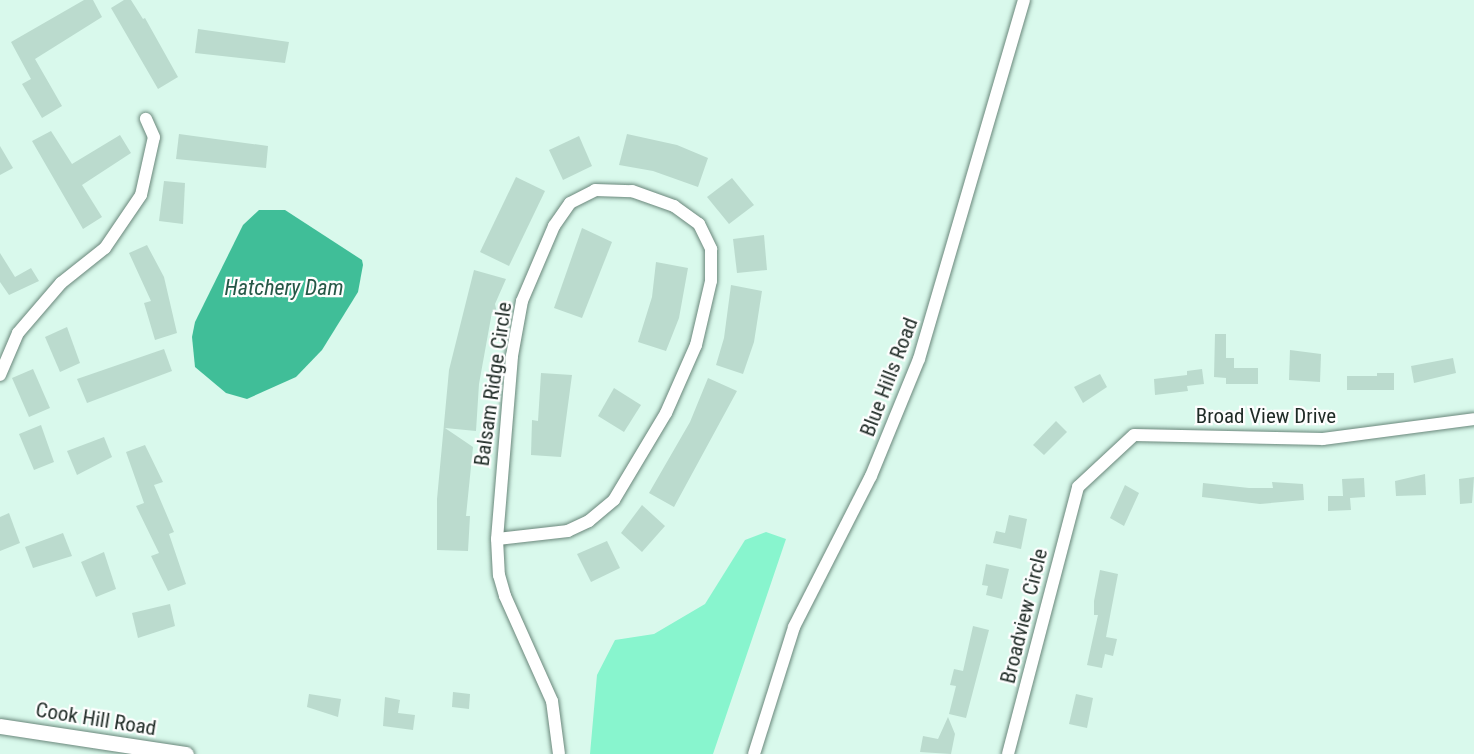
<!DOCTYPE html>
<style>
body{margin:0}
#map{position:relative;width:1474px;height:754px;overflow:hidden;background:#d9f9ec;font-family:"Roboto Condensed",sans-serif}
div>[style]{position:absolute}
.green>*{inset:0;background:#88f5ce}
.water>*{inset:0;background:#40be98}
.building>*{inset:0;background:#bbdbce}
.roads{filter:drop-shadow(0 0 2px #6a877b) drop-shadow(0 0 2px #6a877b)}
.minor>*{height:12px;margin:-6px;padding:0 6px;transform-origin:6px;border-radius:6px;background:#fff}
.tertiary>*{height:15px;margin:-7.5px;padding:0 7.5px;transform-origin:7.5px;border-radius:7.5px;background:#fff}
span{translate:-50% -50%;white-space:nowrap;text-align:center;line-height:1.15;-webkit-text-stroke:4.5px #fefefe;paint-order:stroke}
.street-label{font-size:21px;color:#1f2b26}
.water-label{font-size:22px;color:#265847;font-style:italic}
</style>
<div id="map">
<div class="green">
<div style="clip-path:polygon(766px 532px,786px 539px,713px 754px,590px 754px,597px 675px,615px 640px,654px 634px,705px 604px,745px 540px)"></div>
</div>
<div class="water">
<div style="clip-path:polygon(259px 210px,285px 210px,362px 260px,363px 265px,358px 292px,322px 350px,296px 377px,247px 399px,226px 393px,195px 367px,192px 337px,195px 322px,243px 225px)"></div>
</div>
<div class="building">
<div style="clip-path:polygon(84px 0,93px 0,102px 17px,35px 59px,62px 106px,42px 118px,22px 84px,31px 79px,11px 42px)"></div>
<div style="clip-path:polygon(124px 0,131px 0,143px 19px,145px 18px,178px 77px,158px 89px,111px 8px)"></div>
<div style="clip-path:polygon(198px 29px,289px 42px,285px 63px,195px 53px)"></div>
<div style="clip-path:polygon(51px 131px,72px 164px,120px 135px,131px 153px,82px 185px,102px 217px,83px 229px,32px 141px)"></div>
<div style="clip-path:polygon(179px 134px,268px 146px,266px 168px,176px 159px)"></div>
<div style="clip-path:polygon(627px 134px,677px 145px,708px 158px,698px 187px,653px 171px,619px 165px)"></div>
<div style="clip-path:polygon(579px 136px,592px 166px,563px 180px,549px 150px)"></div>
<div style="clip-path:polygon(0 146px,13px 168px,0 175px)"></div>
<div style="clip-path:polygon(516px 177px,545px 191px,509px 266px,480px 252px)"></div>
<div style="clip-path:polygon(732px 178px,754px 205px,729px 224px,707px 197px)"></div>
<div style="clip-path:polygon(164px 181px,185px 183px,183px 224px,159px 221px)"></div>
<div style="clip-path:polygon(582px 228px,612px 242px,582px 318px,554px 308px)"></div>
<div style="clip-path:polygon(764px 235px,767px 270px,737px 273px,733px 239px)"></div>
<div style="clip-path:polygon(147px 245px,164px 277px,177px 333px,155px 340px,144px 303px,151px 301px,129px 253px)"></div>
<div style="clip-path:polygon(0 253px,15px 277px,31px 268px,39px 281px,9px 295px,0 282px)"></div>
<div style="clip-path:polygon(656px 262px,688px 268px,679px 318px,666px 351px,638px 342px,652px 297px)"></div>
<div style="clip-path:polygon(474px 270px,506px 279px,495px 304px,497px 313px,492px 312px,479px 384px,476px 431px,445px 428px,473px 447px,466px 516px,470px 516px,468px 551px,437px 550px,437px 499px,449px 370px)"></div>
<div style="clip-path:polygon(731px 285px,762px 291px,754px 342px,743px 374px,716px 365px,724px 338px)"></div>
<div style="clip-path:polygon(67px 327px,80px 363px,60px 372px,45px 337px)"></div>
<div style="clip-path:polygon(1215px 334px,1226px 334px,1226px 358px,1234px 358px,1234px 368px,1258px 368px,1258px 384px,1226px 384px,1226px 378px,1214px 377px)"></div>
<div style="clip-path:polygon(164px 349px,172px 371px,87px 403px,77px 379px)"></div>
<div style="clip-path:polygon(1290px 350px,1321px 354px,1320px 382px,1289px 380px)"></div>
<div style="clip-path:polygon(1453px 358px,1456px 373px,1414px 383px,1411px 366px)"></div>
<div style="clip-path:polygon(33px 369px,50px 408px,29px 417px,12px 378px)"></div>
<div style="clip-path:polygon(1202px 369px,1204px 384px,1187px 386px,1188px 391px,1155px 395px,1154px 379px,1187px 375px,1187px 371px)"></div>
<div style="clip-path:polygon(541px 373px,572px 375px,561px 457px,531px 455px,532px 420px,538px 421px)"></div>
<div style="clip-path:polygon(1377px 373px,1394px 373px,1394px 390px,1347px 390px,1347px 376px,1377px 376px)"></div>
<div style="clip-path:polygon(1100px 374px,1107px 387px,1083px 403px,1074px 387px)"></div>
<div style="clip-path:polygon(708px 378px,737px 391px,674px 507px,649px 493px,690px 422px)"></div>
<div style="clip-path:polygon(614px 388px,641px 405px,624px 432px,598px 416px)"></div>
<div style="clip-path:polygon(1056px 421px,1067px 432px,1044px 455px,1033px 445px)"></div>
<div style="clip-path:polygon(41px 425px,54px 462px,34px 470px,19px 434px)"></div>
<div style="clip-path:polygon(104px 437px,112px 457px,77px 475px,67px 451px)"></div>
<div style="clip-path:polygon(145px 445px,163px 482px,154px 485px,174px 532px,169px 534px,186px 584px,168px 591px,151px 556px,159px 553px,136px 506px,144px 503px,126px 452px)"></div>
<div style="clip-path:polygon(1425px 474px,1426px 495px,1396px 496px,1395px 481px)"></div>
<div style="clip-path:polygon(1474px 477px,1472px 503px,1460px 504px,1459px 479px)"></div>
<div style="clip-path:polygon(1364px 478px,1365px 497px,1350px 498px,1351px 510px,1328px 511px,1328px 496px,1343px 496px,1342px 479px)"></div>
<div style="clip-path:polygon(1272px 482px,1303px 484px,1304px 500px,1260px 504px,1202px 497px,1203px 483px,1249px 488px,1273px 488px)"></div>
<div style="clip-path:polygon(1125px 485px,1139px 493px,1124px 526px,1110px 518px)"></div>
<div style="clip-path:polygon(642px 505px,665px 526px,642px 552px,621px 533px)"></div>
<div style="clip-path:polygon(9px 513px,20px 543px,0 551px,0 517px)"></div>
<div style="clip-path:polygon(1009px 515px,1027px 519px,1021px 549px,993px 543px,996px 531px,1005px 533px)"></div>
<div style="clip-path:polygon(63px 533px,72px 556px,33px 568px,25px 547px)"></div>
<div style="clip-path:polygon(607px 541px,620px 568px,591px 582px,577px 554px)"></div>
<div style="clip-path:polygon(104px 552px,116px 589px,96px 597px,81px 562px)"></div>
<div style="clip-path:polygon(986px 564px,1009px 569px,1002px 599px,986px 595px,988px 586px,982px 585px)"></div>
<div style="clip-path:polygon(1100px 570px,1118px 574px,1106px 637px,1117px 639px,1113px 656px,1105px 654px,1102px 668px,1087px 665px,1098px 615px,1094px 615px,1094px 601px)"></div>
<div style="clip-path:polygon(170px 604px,175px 626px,138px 638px,132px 613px)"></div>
<div style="clip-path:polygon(973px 626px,989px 630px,966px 718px,949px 714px,956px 686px,950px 685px,954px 669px,963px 671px)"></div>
<div style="clip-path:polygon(453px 692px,470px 694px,469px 709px,452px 707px)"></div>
<div style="clip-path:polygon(309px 694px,341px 699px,338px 717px,307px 707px)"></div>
<div style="clip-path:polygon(1076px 694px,1093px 698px,1087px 728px,1069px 724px)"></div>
<div style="clip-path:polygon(385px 697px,400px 700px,398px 713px,415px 715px,413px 730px,383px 726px)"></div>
<div style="clip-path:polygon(948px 717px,955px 734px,951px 754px,920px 752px,923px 736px,938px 739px)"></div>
</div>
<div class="roads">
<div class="minor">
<div style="left:595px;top:190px;width:37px;rotate:2deg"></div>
<div style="left:632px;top:191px;width:45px;rotate:19.7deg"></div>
<div style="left:674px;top:206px;width:31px;rotate:36deg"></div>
<div style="left:699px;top:224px;width:28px;rotate:64deg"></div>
<div style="left:711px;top:249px;width:32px;rotate:90deg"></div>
<div style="left:711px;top:281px;width:66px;rotate:103.2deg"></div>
<div style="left:696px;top:345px;width:74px;rotate:113.8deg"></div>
<div style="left:666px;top:413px;width:101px;rotate:120.9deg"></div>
<div style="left:614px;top:500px;width:33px;rotate:140deg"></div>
<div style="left:589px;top:521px;width:23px;rotate:155deg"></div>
<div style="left:568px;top:531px;width:71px;rotate:173.6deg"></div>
<div style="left:497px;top:539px;width:184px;rotate:-85.3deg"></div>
<div style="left:512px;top:356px;width:56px;rotate:-79.7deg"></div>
<div style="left:522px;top:301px;width:82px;rotate:-66.9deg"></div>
<div style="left:554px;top:226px;width:28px;rotate:-55deg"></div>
<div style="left:570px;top:203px;width:28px;rotate:-27deg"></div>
<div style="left:0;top:375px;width:46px;rotate:-66.8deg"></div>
<div style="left:18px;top:333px;width:66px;rotate:-49.3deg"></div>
<div style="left:61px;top:283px;width:56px;rotate:-38.5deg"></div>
<div style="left:105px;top:248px;width:64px;rotate:-55.8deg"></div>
<div style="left:141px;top:195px;width:59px;rotate:-77.4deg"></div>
<div style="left:154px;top:137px;width:20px;rotate:-114deg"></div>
<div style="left:497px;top:539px;width:36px;rotate:87deg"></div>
<div style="left:499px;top:575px;width:22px;rotate:74deg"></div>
<div style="left:505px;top:596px;width:115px;rotate:65.9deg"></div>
<div style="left:552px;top:701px;width:53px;rotate:82.5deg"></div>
<div style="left:754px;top:754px;width:133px;rotate:-72.5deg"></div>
<div style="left:794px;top:627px;width:169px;rotate:-63deg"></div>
<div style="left:871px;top:476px;width:126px;rotate:-67.7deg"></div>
<div style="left:919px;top:359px;width:374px;rotate:-73.7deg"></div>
<div style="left:1008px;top:754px;width:276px;rotate:-75.3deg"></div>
<div style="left:1078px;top:487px;width:76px;rotate:-42.9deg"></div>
<div style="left:1134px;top:435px;width:189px;rotate:1.2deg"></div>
<div style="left:1323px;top:439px;width:152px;rotate:-7.5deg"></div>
</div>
<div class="tertiary">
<div style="left:0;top:726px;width:188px;rotate:8.6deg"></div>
</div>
</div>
<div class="street-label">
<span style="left:889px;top:377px;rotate:-69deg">Blue Hills Road</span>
<span style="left:493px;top:384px;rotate:-82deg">Balsam Ridge Circle</span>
<span style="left:1266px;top:416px">Broad View Drive</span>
<span style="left:1024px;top:616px;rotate:-76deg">Broadview Circle</span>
<span style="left:96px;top:719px;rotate:9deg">Cook Hill Road</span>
</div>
<div class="water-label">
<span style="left:284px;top:288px">Hatchery Dam</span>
</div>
</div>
